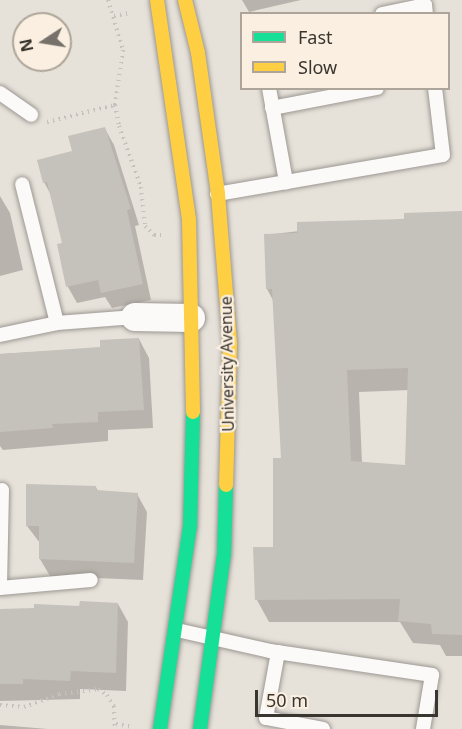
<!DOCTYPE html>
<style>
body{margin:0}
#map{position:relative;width:462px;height:729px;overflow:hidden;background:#e6e1d9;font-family:"Noto Sans",sans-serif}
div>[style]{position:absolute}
.shadow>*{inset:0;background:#0003}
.building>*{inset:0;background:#c5c1bb}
.path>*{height:4px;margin-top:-2px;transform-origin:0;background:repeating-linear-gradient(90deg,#c4c2bf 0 1.5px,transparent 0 6px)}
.roads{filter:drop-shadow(0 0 2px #9c9892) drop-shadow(0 0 2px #9c9892)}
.lane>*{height:14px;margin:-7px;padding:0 7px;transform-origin:7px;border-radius:7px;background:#fbfaf9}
.street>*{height:28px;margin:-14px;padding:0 14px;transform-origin:14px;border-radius:14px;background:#fbfaf9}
.fast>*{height:14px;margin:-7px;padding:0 7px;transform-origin:7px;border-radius:7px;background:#16e098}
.slow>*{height:14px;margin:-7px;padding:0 7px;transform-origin:7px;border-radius:7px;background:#ffcf43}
span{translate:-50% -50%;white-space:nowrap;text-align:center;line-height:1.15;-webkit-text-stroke:4.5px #faefe0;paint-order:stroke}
.street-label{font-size:16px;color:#39352f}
.legend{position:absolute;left:240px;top:12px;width:210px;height:78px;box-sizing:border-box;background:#faefe0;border:2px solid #ada599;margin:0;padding:8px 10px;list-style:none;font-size:18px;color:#39352f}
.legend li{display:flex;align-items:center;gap:12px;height:30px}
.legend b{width:30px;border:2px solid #ada599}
.north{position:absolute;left:12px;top:12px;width:60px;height:60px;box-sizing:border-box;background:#faefe0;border:2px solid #ada599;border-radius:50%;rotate:258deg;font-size:16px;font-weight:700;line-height:24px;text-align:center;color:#39352f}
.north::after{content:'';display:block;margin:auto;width:21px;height:27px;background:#76716a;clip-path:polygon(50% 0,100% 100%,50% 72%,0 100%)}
.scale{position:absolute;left:255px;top:690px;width:183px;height:27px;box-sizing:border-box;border:3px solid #39352f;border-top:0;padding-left:8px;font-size:18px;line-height:21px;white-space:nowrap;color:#39352f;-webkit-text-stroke:4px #faefe0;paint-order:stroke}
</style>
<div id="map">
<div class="shadow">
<div style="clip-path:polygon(242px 0,301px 0,249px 12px)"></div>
<div style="clip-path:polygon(105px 129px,114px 145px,139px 225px,135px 226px,151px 300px,112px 308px,105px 297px,77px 303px,68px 287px,59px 246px,64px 245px,51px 195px,44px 182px)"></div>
<div style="clip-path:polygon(0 196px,10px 213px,23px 270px,0 276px)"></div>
<div style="clip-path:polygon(evenodd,462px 212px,462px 656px,446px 656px,440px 645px,413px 643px,400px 622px,269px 622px,257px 600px,255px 549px,275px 549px,283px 459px,274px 302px,267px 289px,265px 235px,462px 212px,409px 390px,407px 467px,362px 463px,359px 392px,409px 390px)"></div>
<div style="clip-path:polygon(139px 339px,149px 358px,153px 428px,108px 430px,108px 441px,3px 450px,0 446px,0 354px,102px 348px)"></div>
<div style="clip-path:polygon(96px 487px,98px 492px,137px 494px,147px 512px,143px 580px,50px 576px,40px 559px,40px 543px,27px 526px)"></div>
<div style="clip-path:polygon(118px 604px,128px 622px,126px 691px,80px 689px,80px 699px,0 701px,0 624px)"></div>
<div style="clip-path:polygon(0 725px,48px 729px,0 729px)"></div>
</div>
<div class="building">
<div style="clip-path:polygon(105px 127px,131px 209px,127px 210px,143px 284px,101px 293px,98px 280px,66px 287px,57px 244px,62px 243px,47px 182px,43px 183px,37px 160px,72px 151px,68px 136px)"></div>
<div style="clip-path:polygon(evenodd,462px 211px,462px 635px,432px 634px,431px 624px,398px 621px,400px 599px,255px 600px,253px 547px,273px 547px,273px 458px,281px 458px,272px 289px,266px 289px,264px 234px,297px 233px,297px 222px,404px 219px,404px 213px,462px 211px,408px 368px,405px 465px,351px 461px,347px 370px,408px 368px)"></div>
<div style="clip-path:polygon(139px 338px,144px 410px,98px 412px,98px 422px,52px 424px,53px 428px,0 432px,0 354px,100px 347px,100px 340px)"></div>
<div style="clip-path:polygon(26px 484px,96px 486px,96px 490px,138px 493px,134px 563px,39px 559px,39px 526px,26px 526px)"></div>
<div style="clip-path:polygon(80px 601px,118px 603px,116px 673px,71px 671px,70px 681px,23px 679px,23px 684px,0 684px,0 609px,34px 608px,34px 604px,79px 606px)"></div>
</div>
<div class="path">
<div style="left:108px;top:0;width:52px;rotate:73.3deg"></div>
<div style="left:123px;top:50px;width:56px;rotate:98.3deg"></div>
<div style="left:115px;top:105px;width:21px;rotate:79deg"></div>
<div style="left:119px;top:126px;width:65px;rotate:70.2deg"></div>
<div style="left:141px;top:187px;width:39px;rotate:84deg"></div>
<div style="left:145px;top:226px;width:13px;rotate:45deg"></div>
<div style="left:154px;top:235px;width:7px"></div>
<div style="left:114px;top:16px;width:16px;rotate:-11deg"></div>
<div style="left:47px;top:122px;width:70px;rotate:-14deg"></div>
<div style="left:448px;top:415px;width:14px"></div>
<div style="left:0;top:705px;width:24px;rotate:5deg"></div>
<div style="left:24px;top:707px;width:37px;rotate:-20deg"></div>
<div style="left:59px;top:694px;width:39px;rotate:-7deg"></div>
<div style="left:98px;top:689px;width:11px;rotate:34deg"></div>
<div style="left:107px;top:695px;width:13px;rotate:58deg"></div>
<div style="left:114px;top:706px;width:23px;rotate:88deg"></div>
<div style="left:116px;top:724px;width:17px;rotate:10deg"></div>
</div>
<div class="roads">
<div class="lane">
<div style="left:382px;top:14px;width:44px;rotate:-11.8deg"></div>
<div style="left:425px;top:5px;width:9px;rotate:84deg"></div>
<div style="left:269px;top:88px;width:96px;rotate:79.7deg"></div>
<div style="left:0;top:93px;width:38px;rotate:35deg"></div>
<div style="left:272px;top:108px;width:107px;rotate:-10.8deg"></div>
<div style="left:217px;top:194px;width:229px;rotate:-9.8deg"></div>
<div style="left:443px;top:155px;width:67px;rotate:-96.8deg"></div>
<div style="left:57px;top:323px;width:78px;rotate:-4.4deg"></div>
<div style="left:0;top:335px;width:58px;rotate:-11.9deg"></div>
<div style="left:57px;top:323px;width:143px;rotate:-104.1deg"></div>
<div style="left:2px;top:490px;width:98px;rotate:91.2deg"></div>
<div style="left:0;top:588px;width:91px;rotate:-5deg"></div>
<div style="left:177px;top:630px;width:95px;rotate:12.7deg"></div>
<div style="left:270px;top:651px;width:164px;rotate:8.4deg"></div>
<div style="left:432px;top:675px;width:55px;rotate:99.5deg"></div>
<div style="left:278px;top:652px;width:67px;rotate:100.3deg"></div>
<div style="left:266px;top:718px;width:58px;rotate:10.9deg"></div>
</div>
<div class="street">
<div style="left:135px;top:317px;width:56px;rotate:1deg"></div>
</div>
<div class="fast">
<div style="left:160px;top:729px;width:204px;rotate:-81.6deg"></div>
<div style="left:190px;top:527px;width:115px;rotate:-88.5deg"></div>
<div style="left:200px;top:729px;width:177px;rotate:-82.2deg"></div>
<div style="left:224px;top:554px;width:69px;rotate:-88.3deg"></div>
</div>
<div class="slow">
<div style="left:157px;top:0;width:222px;rotate:81.7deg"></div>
<div style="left:189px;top:220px;width:192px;rotate:88.8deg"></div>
<div style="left:185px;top:0;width:55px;rotate:76.2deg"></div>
<div style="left:198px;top:53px;width:142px;rotate:81.9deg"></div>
<div style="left:218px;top:194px;width:150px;rotate:85.4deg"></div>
<div style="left:230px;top:344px;width:141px;rotate:91.6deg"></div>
</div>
</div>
<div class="street-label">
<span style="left:227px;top:364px;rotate:-91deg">University Avenue</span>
</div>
<ul class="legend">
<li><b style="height:8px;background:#16e098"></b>Fast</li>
<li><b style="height:8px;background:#ffcf43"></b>Slow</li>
</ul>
<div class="north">N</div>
<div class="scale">50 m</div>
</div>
